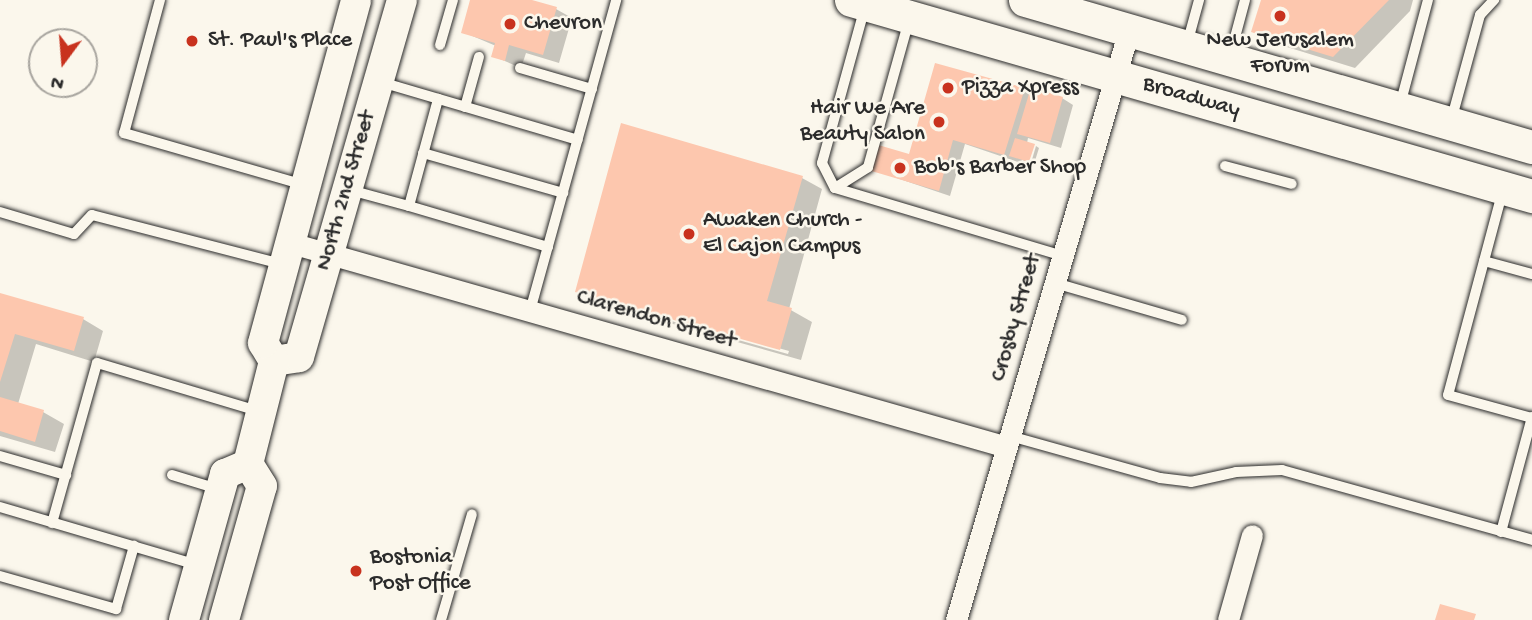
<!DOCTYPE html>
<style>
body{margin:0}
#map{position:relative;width:1532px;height:620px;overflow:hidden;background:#fbf7ec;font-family:"Gochi Hand",sans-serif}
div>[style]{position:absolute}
.shadow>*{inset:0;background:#0003}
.building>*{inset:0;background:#fdc7ae}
.roads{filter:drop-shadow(0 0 2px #2b2b2b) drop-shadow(0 0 2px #2b2b2b)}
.lane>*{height:10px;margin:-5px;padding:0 5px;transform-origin:5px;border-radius:5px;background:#fbf7ec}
.street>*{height:21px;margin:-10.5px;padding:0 10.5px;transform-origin:10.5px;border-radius:10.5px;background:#fbf7ec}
.secondary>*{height:30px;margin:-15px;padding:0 15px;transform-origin:15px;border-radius:15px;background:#fbf7ec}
.primary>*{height:33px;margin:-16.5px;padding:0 16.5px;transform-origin:16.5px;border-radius:16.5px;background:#fbf7ec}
.dots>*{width:19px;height:19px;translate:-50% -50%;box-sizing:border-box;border:4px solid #fbf7ec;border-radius:50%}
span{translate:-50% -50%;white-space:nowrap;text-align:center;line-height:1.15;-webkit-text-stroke:5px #fbf7ec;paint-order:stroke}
.poi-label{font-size:23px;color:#2b2b2b}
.left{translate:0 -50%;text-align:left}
.right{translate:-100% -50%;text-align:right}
.street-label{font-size:23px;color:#2b2b2b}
.north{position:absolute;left:28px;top:28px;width:70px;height:70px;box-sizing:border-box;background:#fbf7ec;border:2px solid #a8a59f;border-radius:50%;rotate:196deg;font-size:19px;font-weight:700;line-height:28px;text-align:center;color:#2b2b2b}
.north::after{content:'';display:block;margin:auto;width:24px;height:32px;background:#c8321e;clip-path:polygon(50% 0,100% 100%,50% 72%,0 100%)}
</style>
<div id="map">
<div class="shadow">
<div style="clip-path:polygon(472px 0,525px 0,556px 9px,572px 18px,559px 63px,526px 53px,521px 68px,493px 56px,496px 46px,463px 32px)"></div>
<div style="clip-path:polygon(1263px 0,1413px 0,1410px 11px,1355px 68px,1274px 43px,1253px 32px)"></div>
<div style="clip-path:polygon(1024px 90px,1062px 98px,1073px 105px,1061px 148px,1028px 138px,1027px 143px,1033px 145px,1028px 162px,1022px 160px,1021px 163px,965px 144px,950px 196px,870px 169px,909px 155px)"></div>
<div style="clip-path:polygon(1036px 146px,1039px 148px,1034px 164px,1031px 163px)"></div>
<div style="clip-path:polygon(evenodd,802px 178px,822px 189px,789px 309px,812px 322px,801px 360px,598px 303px,577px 292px,802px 178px,597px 297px,789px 351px,788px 354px,597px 300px,597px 297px)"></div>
<div style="clip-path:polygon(0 294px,83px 319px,103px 331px,94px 362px,36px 344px,18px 404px,43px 412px,64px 424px,55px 452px,0 436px)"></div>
</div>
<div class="building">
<div style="clip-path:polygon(470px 0,532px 0,557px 7px,543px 55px,509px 45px,505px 61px,491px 57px,495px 43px,461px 33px)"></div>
<div style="clip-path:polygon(1261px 0,1389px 0,1333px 57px,1251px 32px)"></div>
<div style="clip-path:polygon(935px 63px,1025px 88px,1004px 155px,953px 140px,939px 191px,868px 170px,875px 144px,909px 154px)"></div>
<div style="clip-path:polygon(1031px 87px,1063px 97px,1050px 143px,1017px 134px)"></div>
<div style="clip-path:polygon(621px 123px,803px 176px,767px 301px,792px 308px,780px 350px,575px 292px)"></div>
<div style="clip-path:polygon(1015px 138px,1035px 144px,1029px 162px,1009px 156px)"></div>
<div style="clip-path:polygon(0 293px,84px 317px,74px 351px,15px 334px,0 382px)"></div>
<div style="clip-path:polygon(0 397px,44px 410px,35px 442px,0 431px)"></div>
<div style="clip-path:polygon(1440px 604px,1476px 614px,1474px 620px,1435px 620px)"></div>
</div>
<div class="roads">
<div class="lane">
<div style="left:160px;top:0;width:138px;rotate:105.1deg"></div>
<div style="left:124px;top:133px;width:187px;rotate:16.1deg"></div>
<div style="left:865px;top:7px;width:162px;rotate:105.4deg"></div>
<div style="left:822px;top:163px;width:28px;rotate:63deg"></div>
<div style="left:835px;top:188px;width:238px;rotate:16.6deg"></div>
<div style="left:1187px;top:44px;width:46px;rotate:-74.7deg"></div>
<div style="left:440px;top:45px;width:47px;rotate:-73.9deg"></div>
<div style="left:1230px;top:56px;width:58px;rotate:-75deg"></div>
<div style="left:520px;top:68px;width:75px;rotate:16.3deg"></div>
<div style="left:381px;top:82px;width:205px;rotate:16.4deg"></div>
<div style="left:1400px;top:105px;width:109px;rotate:-75.1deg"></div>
<div style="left:465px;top:107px;width:52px;rotate:-74.4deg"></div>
<div style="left:1451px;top:121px;width:110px;rotate:-74.7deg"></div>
<div style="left:1480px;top:15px;width:21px;rotate:-47deg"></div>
<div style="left:423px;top:153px;width:146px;rotate:15.9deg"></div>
<div style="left:1225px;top:166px;width:69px;rotate:15deg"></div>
<div style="left:835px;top:188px;width:39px;rotate:-32deg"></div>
<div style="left:868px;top:167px;width:153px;rotate:-74.4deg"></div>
<div style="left:350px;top:190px;width:61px;rotate:15.2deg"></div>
<div style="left:409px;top:206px;width:111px;rotate:-74.8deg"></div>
<div style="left:1503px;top:190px;width:212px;rotate:105deg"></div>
<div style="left:1448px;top:395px;width:87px;rotate:15.3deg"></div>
<div style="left:409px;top:206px;width:145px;rotate:16.4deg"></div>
<div style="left:0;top:212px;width:77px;rotate:16.6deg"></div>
<div style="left:74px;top:234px;width:26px;rotate:-47deg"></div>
<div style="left:92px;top:215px;width:196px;rotate:14.5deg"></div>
<div style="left:1484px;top:261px;width:50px;rotate:15.2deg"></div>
<div style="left:1055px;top:283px;width:132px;rotate:16.2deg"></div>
<div style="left:530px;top:311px;width:323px;rotate:-74.5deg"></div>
<div style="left:1010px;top:436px;width:156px;rotate:15.6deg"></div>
<div style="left:1160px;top:478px;width:31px;rotate:7deg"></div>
<div style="left:1191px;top:482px;width:46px;rotate:-12.5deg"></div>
<div style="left:1236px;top:472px;width:46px;rotate:-2.5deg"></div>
<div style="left:1282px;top:470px;width:260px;rotate:15.6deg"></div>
<div style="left:0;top:456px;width:69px;rotate:16.1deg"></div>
<div style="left:172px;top:475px;width:48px;rotate:16.9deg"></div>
<div style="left:0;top:507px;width:205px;rotate:16.4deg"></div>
<div style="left:52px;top:523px;width:166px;rotate:-74.3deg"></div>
<div style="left:97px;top:363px;width:168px;rotate:16.6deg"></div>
<div style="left:1501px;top:532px;width:119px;rotate:-74.9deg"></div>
<div style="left:0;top:576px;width:121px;rotate:15.9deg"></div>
<div style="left:116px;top:609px;width:66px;rotate:-74.1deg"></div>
<div style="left:441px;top:620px;width:110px;rotate:-73.7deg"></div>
</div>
<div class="street">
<div style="left:291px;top:243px;width:744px;rotate:15.9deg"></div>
<div style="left:956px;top:620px;width:615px;rotate:-73.66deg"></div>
<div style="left:1228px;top:620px;width:88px;rotate:-74.2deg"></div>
</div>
<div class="secondary">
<div style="left:274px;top:361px;width:25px;rotate:-9deg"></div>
<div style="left:299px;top:357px;width:372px;rotate:-73.9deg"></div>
<div style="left:184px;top:620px;width:152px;rotate:-74.3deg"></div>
<div style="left:225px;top:474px;width:25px;rotate:-23deg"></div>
<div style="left:224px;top:620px;width:139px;rotate:-74.2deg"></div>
<div style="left:262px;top:486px;width:26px;rotate:-122deg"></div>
<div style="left:248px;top:464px;width:106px;rotate:-75.8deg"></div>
<div style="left:274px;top:361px;width:21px;rotate:-121deg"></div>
<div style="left:263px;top:343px;width:355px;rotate:-74.8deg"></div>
</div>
<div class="primary">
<div style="left:851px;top:0;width:709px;rotate:16.06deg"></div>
<div style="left:1025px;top:0;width:528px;rotate:16.17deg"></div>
</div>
</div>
<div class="dots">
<div style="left:1280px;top:16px;background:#c8321e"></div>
<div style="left:510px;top:24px;background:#c8321e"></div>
<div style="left:192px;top:41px;background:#c8321e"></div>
<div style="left:948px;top:88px;background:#c8321e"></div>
<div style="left:939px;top:122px;background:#c8321e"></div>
<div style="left:900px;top:168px;background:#c8321e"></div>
<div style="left:689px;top:234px;background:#c8321e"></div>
<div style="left:356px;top:571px;background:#c8321e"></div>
</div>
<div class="poi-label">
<span class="left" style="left:524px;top:24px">Chevron</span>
<span class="left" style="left:208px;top:41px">St. Paul's Place</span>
<span style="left:1280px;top:54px">New Jerusalem<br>Forum</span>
<span class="left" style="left:962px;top:88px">Pizza Xpress</span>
<span class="right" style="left:925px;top:122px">Hair We Are<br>Beauty Salon</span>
<span class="left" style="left:914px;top:168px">Bob's Barber Shop</span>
<span class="left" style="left:703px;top:234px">Awaken Church -<br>El Cajon Campus</span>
<span class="left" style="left:370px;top:571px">Bostonia<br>Post Office</span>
</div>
<div class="street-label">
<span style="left:1191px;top:98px;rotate:16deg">Broadway</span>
<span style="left:347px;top:191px;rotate:-74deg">North 2nd Street</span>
<span style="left:1017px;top:318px;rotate:-74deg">Crosby Street</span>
<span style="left:656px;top:320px;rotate:16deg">Clarendon Street</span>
</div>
<div class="north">N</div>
</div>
